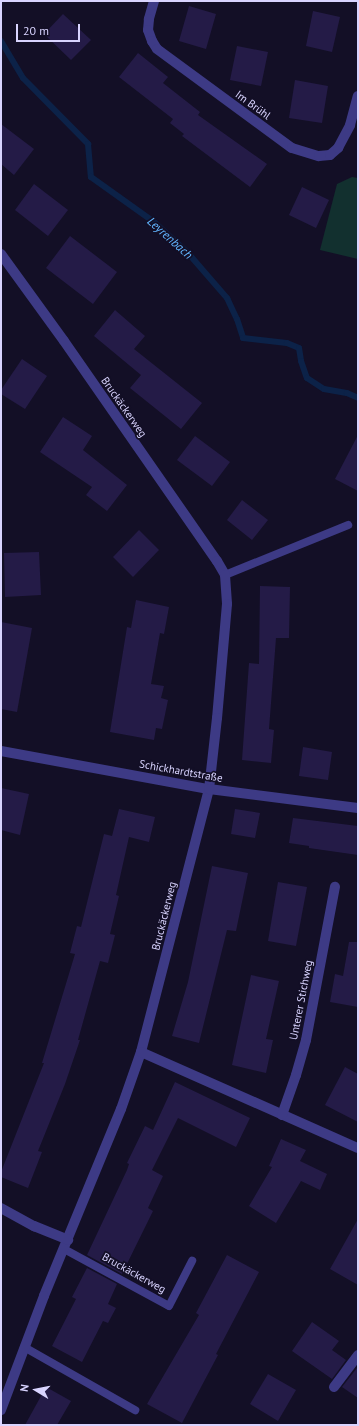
<!DOCTYPE html>
<meta charset="utf-8">
<style>
body{margin:0}
#map{position:relative;width:359px;height:1426px;overflow:hidden;background:#130f26;font-family:"PT Sans",sans-serif}
div>[style]{position:absolute}
.green>*{inset:0;background:#12302f}
.stream>*{height:6px;margin:-3px;padding:0 3px;transform-origin:3px;border-radius:3px;background:#0c2248}
.building>*{inset:0;background:#241b47}
.lane>*{height:8px;margin:-4px;padding:0 4px;transform-origin:4px;border-radius:4px;background:#3d3a85}
.street>*{height:10px;margin:-5px;padding:0 5px;transform-origin:5px;border-radius:5px;background:#3d3a85}
span{translate:-50% -50%;white-space:nowrap;text-align:center;line-height:1.15;-webkit-text-stroke:3.5px #130f26;paint-order:stroke}
.street-label{font-size:11px;color:#d9d4ff}
.water-label{font-size:12px;color:#62b6ff;font-style:italic}
.frame{position:absolute;inset:0;border:2px solid #d9d4ff;pointer-events:none}
.north{position:absolute;left:16px;top:1370px;width:40px;height:40px;-webkit-text-stroke:3px #130f26;paint-order:stroke;rotate:280deg;font-size:11px;font-weight:700;line-height:16px;text-align:center;color:#d9d4ff}
.north::after{content:'';display:block;margin:auto;width:14px;height:18px;background:#d9d4ff;clip-path:polygon(50% 0,100% 100%,50% 72%,0 100%)}
.scale{position:absolute;left:16px;top:24px;width:64px;height:18px;box-sizing:border-box;border:2px solid #d9d4ff;border-top:0;padding-left:5px;font-size:12px;line-height:14px;white-space:nowrap;color:#d9d4ff;-webkit-text-stroke:3px #130f26;paint-order:stroke}
</style>
<div id="map">
<div class="green">
<div style="clip-path:polygon(352px 177px,358px 178px,358px 259px,320px 250px,337px 184px)"></div>
</div>
<div class="stream">
<div style="left:1px;top:41px;width:43px;rotate:59.3deg"></div>
<div style="left:23px;top:78px;width:93px;rotate:45.4deg"></div>
<div style="left:88px;top:144px;width:33px;rotate:85deg"></div>
<div style="left:91px;top:177px;width:77px;rotate:35.5deg"></div>
<div style="left:154px;top:222px;width:46px;rotate:42.4deg"></div>
<div style="left:188px;top:253px;width:60px;rotate:49.1deg"></div>
<div style="left:227px;top:298px;width:23px;rotate:65deg"></div>
<div style="left:237px;top:319px;width:20px;rotate:72deg"></div>
<div style="left:243px;top:338px;width:44px;rotate:6.5deg"></div>
<div style="left:287px;top:343px;width:13px;rotate:23deg"></div>
<div style="left:299px;top:348px;width:13px;rotate:81deg"></div>
<div style="left:301px;top:361px;width:18px;rotate:71deg"></div>
<div style="left:307px;top:378px;width:20px;rotate:33deg"></div>
<div style="left:324px;top:389px;width:23px;rotate:10deg"></div>
<div style="left:347px;top:393px;width:12px;rotate:24deg"></div>
</div>
<div class="building">
<div style="clip-path:polygon(189px 6px,216px 14px,206px 49px,179px 41px)"></div>
<div style="clip-path:polygon(313px 11px,340px 17px,332px 52px,306px 46px)"></div>
<div style="clip-path:polygon(63px 14px,91px 40px,71px 60px,44px 34px)"></div>
<div style="clip-path:polygon(237px 46px,268px 52px,261px 86px,230px 80px)"></div>
<div style="clip-path:polygon(138px 53px,168px 77px,163px 83px,200px 112px,198px 115px,267px 164px,250px 187px,182px 136px,184px 134px,170px 123px,173px 119px,119px 77px)"></div>
<div style="clip-path:polygon(295px 80px,328px 86px,322px 123px,289px 118px)"></div>
<div style="clip-path:polygon(1px 124px,34px 149px,14px 175px,1px 164px)"></div>
<div style="clip-path:polygon(34px 184px,68px 210px,48px 236px,15px 210px)"></div>
<div style="clip-path:polygon(302px 187px,329px 200px,316px 228px,289px 215px)"></div>
<div style="clip-path:polygon(70px 236px,117px 272px,93px 304px,46px 268px)"></div>
<div style="clip-path:polygon(115px 310px,145px 336px,134px 349px,202px 403px,181px 429px,130px 388px,141px 375px,94px 336px)"></div>
<div style="clip-path:polygon(22px 359px,47px 376px,25px 409px,1px 394px,1px 390px)"></div>
<div style="clip-path:polygon(63px 417px,92px 436px,83px 450px,127px 485px,107px 511px,86px 495px,92px 487px,40px 452px)"></div>
<div style="clip-path:polygon(358px 435px,358px 491px,335px 479px)"></div>
<div style="clip-path:polygon(195px 436px,230px 462px,212px 486px,177px 460px)"></div>
<div style="clip-path:polygon(242px 500px,268px 520px,252px 540px,227px 520px)"></div>
<div style="clip-path:polygon(139px 530px,159px 550px,133px 577px,113px 557px)"></div>
<div style="clip-path:polygon(39px 552px,41px 595px,5px 597px,4px 553px)"></div>
<div style="clip-path:polygon(260px 586px,290px 587px,289px 638px,276px 638px,269px 729px,274px 730px,271px 763px,242px 760px,249px 663px,259px 664px)"></div>
<div style="clip-path:polygon(136px 600px,169px 607px,164px 634px,160px 633px,151px 684px,164px 686px,161px 698px,168px 700px,162px 729px,156px 728px,154px 740px,110px 732px,127px 627px,131px 628px)"></div>
<div style="clip-path:polygon(1px 622px,32px 628px,17px 712px,1px 709px)"></div>
<div style="clip-path:polygon(303px 747px,332px 752px,328px 780px,299px 776px)"></div>
<div style="clip-path:polygon(1px 788px,29px 794px,20px 835px,1px 830px)"></div>
<div style="clip-path:polygon(119px 809px,155px 817px,149px 842px,129px 837px,116px 895px,119px 896px,110px 934px,115px 935px,108px 963px,100px 961px,78px 1040px,80px 1040px,65px 1084px,38px 1151px,42px 1152px,28px 1188px,1px 1177px,1px 1172px,44px 1063px,42px 1063px,75px 954px,70px 953px,77px 926px,81px 927px,104px 834px,112px 836px)"></div>
<div style="clip-path:polygon(235px 809px,260px 813px,255px 838px,231px 834px)"></div>
<div style="clip-path:polygon(293px 818px,358px 826px,358px 855px,309px 848px,309px 846px,289px 843px)"></div>
<div style="clip-path:polygon(212px 866px,248px 873px,236px 931px,227px 930px,199px 1043px,172px 1036px,188px 982px)"></div>
<div style="clip-path:polygon(278px 882px,307px 887px,296px 946px,268px 941px)"></div>
<div style="clip-path:polygon(349px 942px,358px 942px,358px 1007px,330px 1002px,335px 974px,343px 976px)"></div>
<div style="clip-path:polygon(251px 975px,279px 981px,266px 1039px,273px 1040px,266px 1073px,232px 1065px)"></div>
<div style="clip-path:polygon(345px 1067px,358px 1074px,358px 1122px,325px 1105px)"></div>
<div style="clip-path:polygon(175px 1082px,250px 1118px,236px 1147px,178px 1118px,152px 1170px,163px 1176px,148px 1208px,153px 1211px,122px 1274px,87px 1255px,127px 1170px,129px 1164px,127px 1163px,145px 1126px,153px 1130px)"></div>
<div style="clip-path:polygon(281px 1139px,306px 1150px,300px 1161px,327px 1174px,320px 1190px,301px 1181px,276px 1223px,249px 1206px,272px 1167px,269px 1166px)"></div>
<div style="clip-path:polygon(358px 1219px,358px 1285px,330px 1269px)"></div>
<div style="clip-path:polygon(227px 1255px,259px 1272px,216px 1354px,218px 1355px,182px 1423px,147px 1404px,199px 1315px,196px 1313px)"></div>
<div style="clip-path:polygon(87px 1268px,117px 1284px,108px 1304px,116px 1308px,108px 1323px,103px 1321px,82px 1362px,52px 1346px,76px 1299px,72px 1297px)"></div>
<div style="clip-path:polygon(312px 1322px,339px 1341px,332px 1350px,346px 1360px,332px 1379px,292px 1351px)"></div>
<div style="clip-path:polygon(357px 1368px,358px 1368px,358px 1398px,342px 1387px)"></div>
<div style="clip-path:polygon(268px 1374px,296px 1390px,278px 1421px,250px 1404px)"></div>
<div style="clip-path:polygon(46px 1387px,71px 1401px,57px 1425px,25px 1425px)"></div>
</div>
<div class="lane">
<div style="left:225px;top:575px;width:133px;rotate:-22.1deg"></div>
<div style="left:64px;top:1249px;width:119px;rotate:28.5deg"></div>
<div style="left:169px;top:1306px;width:51px;rotate:-62.9deg"></div>
<div style="left:24px;top:1347px;width:128px;rotate:29.6deg"></div>
</div>
<div class="street">
<div style="left:154px;top:1px;width:19px;rotate:106deg"></div>
<div style="left:149px;top:19px;width:11px;rotate:95deg"></div>
<div style="left:148px;top:30px;width:12px;rotate:70deg"></div>
<div style="left:152px;top:41px;width:9px;rotate:58deg"></div>
<div style="left:157px;top:49px;width:167px;rotate:36.3deg"></div>
<div style="left:292px;top:148px;width:28px;rotate:17deg"></div>
<div style="left:319px;top:156px;width:11px;rotate:-5deg"></div>
<div style="left:330px;top:155px;width:11px;rotate:-41deg"></div>
<div style="left:338px;top:148px;width:26px;rotate:-62deg"></div>
<div style="left:350px;top:125px;width:30px;rotate:-75deg"></div>
<div style="left:1px;top:254px;width:107px;rotate:54.1deg"></div>
<div style="left:64px;top:341px;width:268px;rotate:55.2deg"></div>
<div style="left:217px;top:561px;width:16px;rotate:60deg"></div>
<div style="left:225px;top:575px;width:29px;rotate:86deg"></div>
<div style="left:227px;top:604px;width:114px;rotate:95deg"></div>
<div style="left:217px;top:718px;width:71px;rotate:96.4deg"></div>
<div style="left:209px;top:789px;width:272px;rotate:104.5deg"></div>
<div style="left:141px;top:1052px;width:60px;rotate:109.3deg"></div>
<div style="left:121px;top:1109px;width:202px;rotate:112.4deg"></div>
<div style="left:44px;top:1296px;width:122px;rotate:110.7deg"></div>
<div style="left:1px;top:751px;width:211px;rotate:10.4deg"></div>
<div style="left:209px;top:789px;width:150px;rotate:7.3deg"></div>
<div style="left:141px;top:1052px;width:237px;rotate:23.9deg"></div>
<div style="left:282px;top:1115px;width:42px;rotate:-70.7deg"></div>
<div style="left:296px;top:1075px;width:36px;rotate:-74deg"></div>
<div style="left:306px;top:1040px;width:156px;rotate:-79.3deg"></div>
<div style="left:1px;top:1208px;width:38px;rotate:29deg"></div>
<div style="left:34px;top:1226px;width:37px;rotate:22deg"></div>
<div style="left:334px;top:1387px;width:40px;rotate:-53deg"></div>
</div>
<div class="street-label">
<span style="left:253px;top:105px;rotate:36deg">Im Brühl</span>
<span style="left:124px;top:407px;rotate:55deg">Bruckäckerweg</span>
<span style="left:181px;top:771px;rotate:10deg">Schickhardtstraße</span>
<span style="left:164px;top:916px;rotate:-76deg">Bruckäckerweg</span>
<span style="left:301px;top:1000px;rotate:-79deg">Unterer Stichweg</span>
<span style="left:134px;top:1273px;rotate:29deg">Bruckäckerweg</span>
</div>
<div class="water-label">
<span style="left:170px;top:238px;rotate:42deg">Leyrenbach</span>
</div>
<div class="frame"></div>
<div class="north">N</div>
<div class="scale">20 m</div>
</div>
